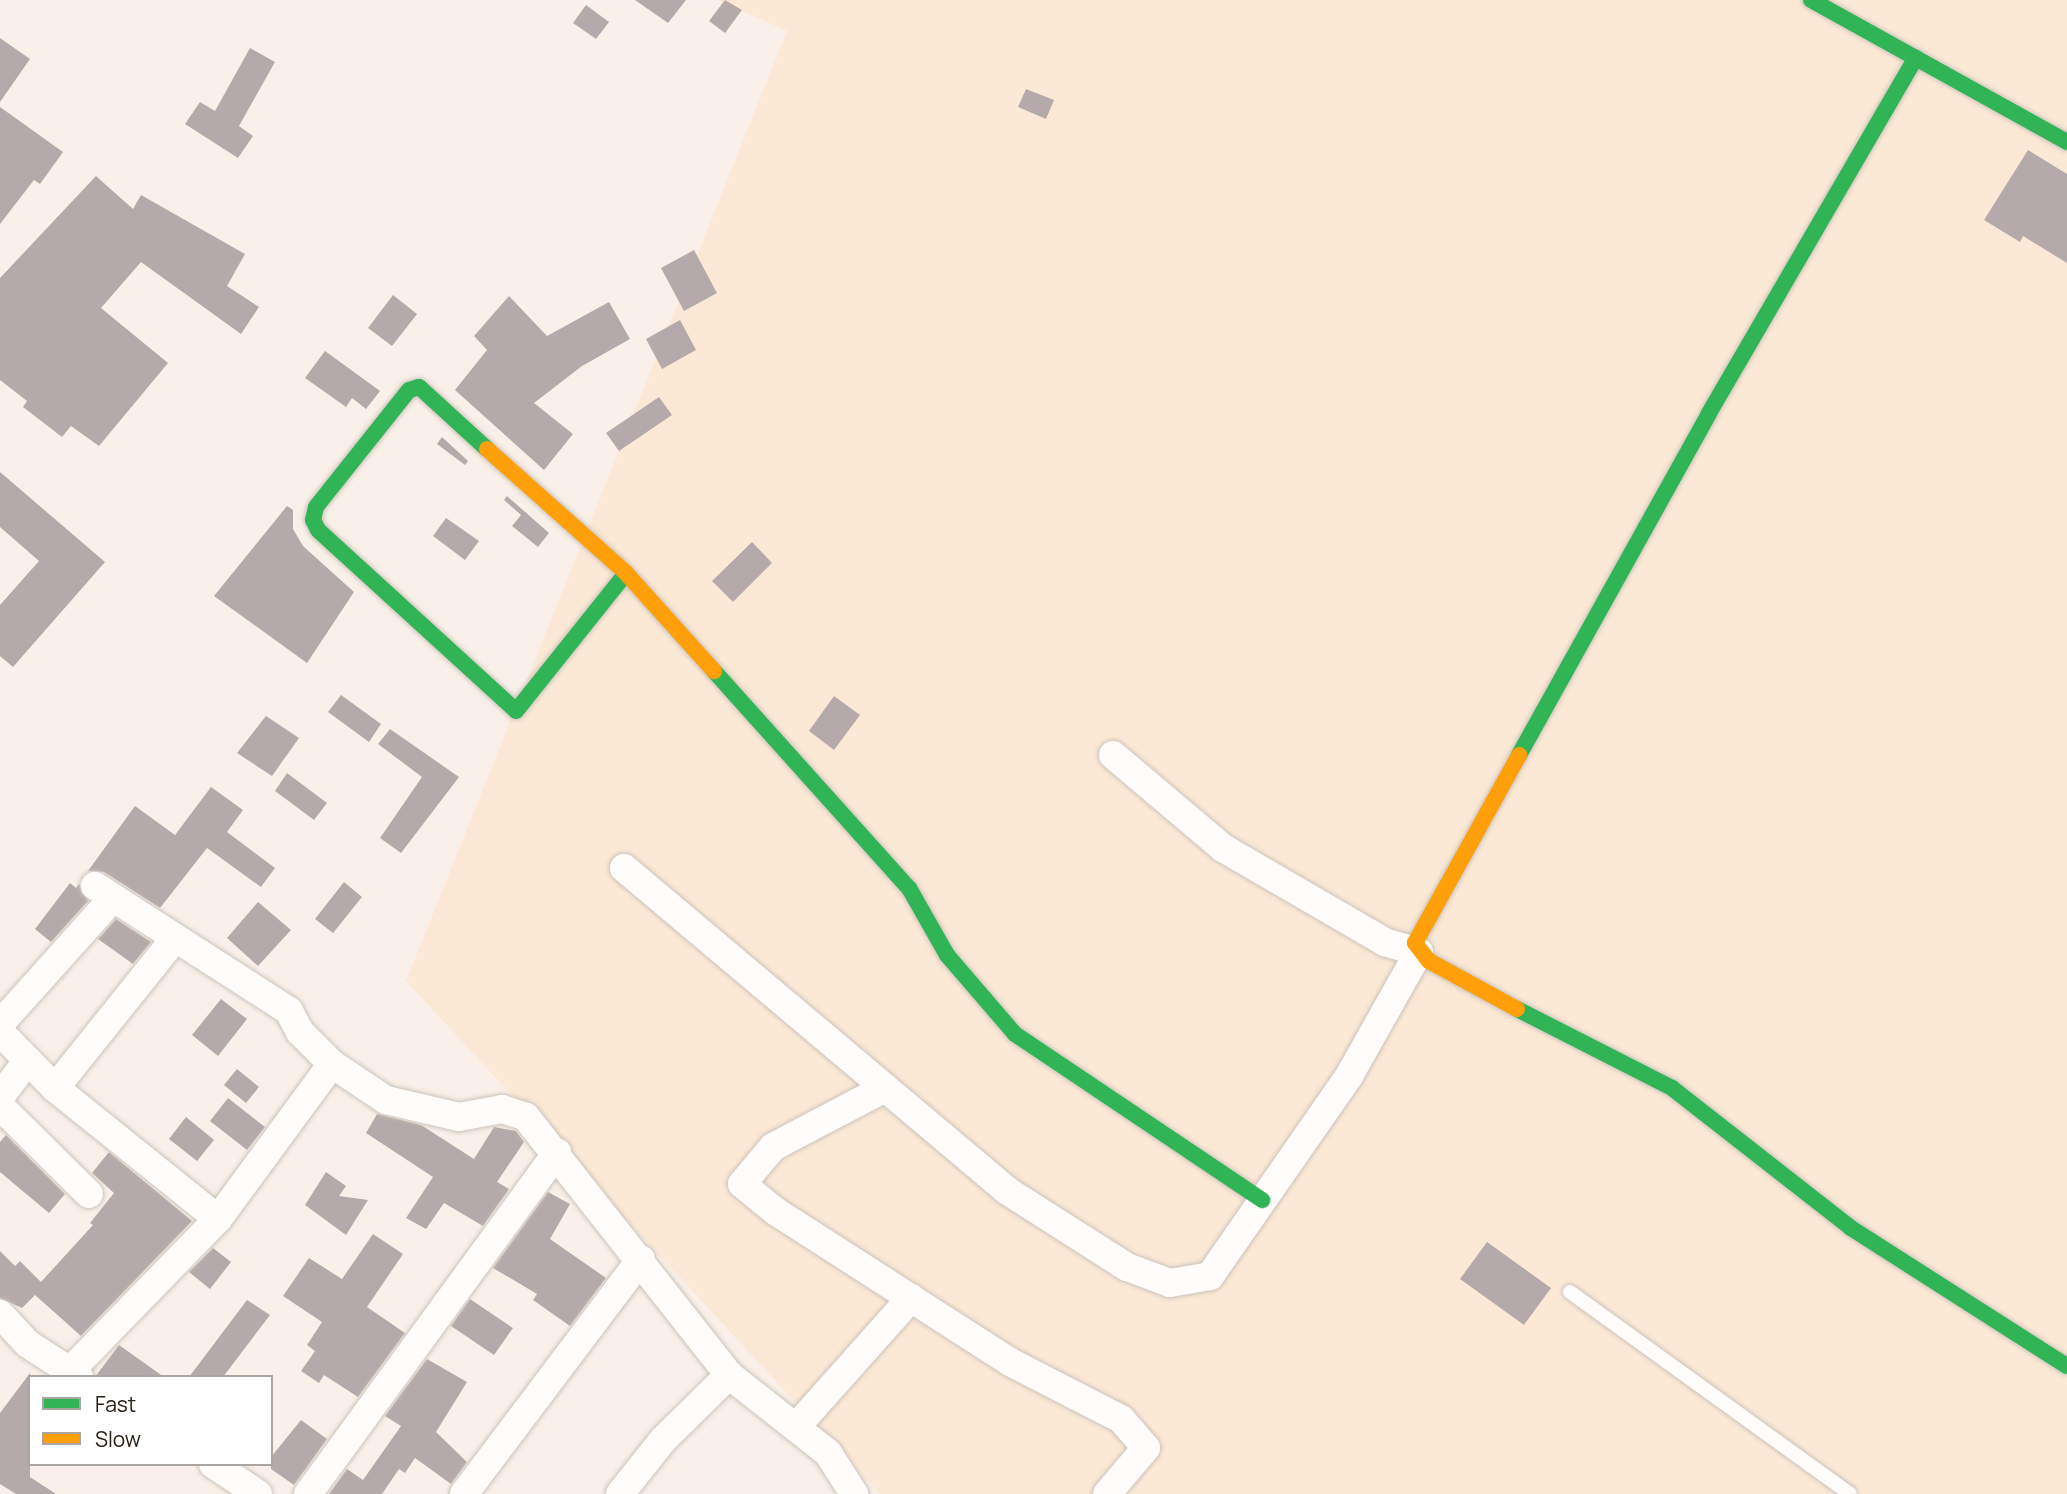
<!DOCTYPE html>
<style>
body{margin:0}
#map{position:relative;width:2067px;height:1494px;overflow:hidden;background:#f9f1e9;font-family:Manrope,sans-serif}
div>[style]{position:absolute}
.built>*{inset:0;background:#fce9d5}
.building>*{inset:0;background:#b5aaab}
.roads{filter:drop-shadow(0 0 2px #ccc4bc) drop-shadow(0 0 2px #ccc4bc)}
.lane>*{height:14px;margin:-7px;padding:0 7px;transform-origin:7px;border-radius:7px;background:#fefdfc}
.street>*{height:28px;margin:-14px;padding:0 14px;transform-origin:14px;border-radius:14px;background:#fefdfc}
.fast>*{height:16px;margin:-8px;padding:0 8px;transform-origin:8px;border-radius:8px;background:#30b455}
.slow>*{height:16px;margin:-8px;padding:0 8px;transform-origin:8px;border-radius:8px;background:#ff9f0a}
span{translate:-50% -50%;white-space:nowrap;text-align:center;line-height:1.15;-webkit-text-stroke:5px #fff;paint-order:stroke}
.legend{position:absolute;left:28px;top:1375px;width:245px;height:91px;box-sizing:border-box;background:#fff;border:2px solid #a9a6a2;margin:0;padding:9px 12px;list-style:none;font-size:21px;color:#282017}
.legend li{display:flex;align-items:center;gap:14px;height:35px}
.legend b{width:35px;border:2px solid #a9a6a2}
</style>
<div id="map">
<div class="built">
<div style="clip-path:polygon(717px 0,2067px 0,2067px 1494px,880px 1494px,406px 981px,787px 31px)"></div>
</div>
<div class="building">
<div style="clip-path:polygon(635px 0,686px 0,668px 23px)"></div>
<div style="clip-path:polygon(725px 0,742px 10px,725px 33px,709px 21px)"></div>
<div style="clip-path:polygon(586px 5px,609px 22px,596px 39px,573px 23px)"></div>
<div style="clip-path:polygon(0 38px,30px 59px,0 102px)"></div>
<div style="clip-path:polygon(250px 48px,275px 62px,239px 126px,253px 136px,238px 158px,185px 124px,200px 102px,215px 111px)"></div>
<div style="clip-path:polygon(1026px 89px,1054px 100px,1046px 119px,1018px 107px)"></div>
<div style="clip-path:polygon(0 107px,63px 152px,40px 184px,34px 180px,0 224px)"></div>
<div style="clip-path:polygon(2028px 150px,2067px 174px,2067px 263px,2023px 236px,2020px 242px,1984px 220px)"></div>
<div style="clip-path:polygon(96px 176px,133px 209px,141px 195px,245px 254px,227px 286px,259px 307px,241px 334px,141px 262px,101px 308px,168px 363px,99px 446px,71px 426px,62px 437px,23px 407px,27px 401px,0 380px,0 278px)"></div>
<div style="clip-path:polygon(694px 250px,717px 293px,684px 311px,661px 268px)"></div>
<div style="clip-path:polygon(393px 295px,417px 314px,392px 346px,368px 328px)"></div>
<div style="clip-path:polygon(509px 296px,547px 336px,609px 302px,630px 339px,582px 366px,534px 403px,573px 434px,544px 470px,455px 390px,487px 350px,474px 336px)"></div>
<div style="clip-path:polygon(680px 320px,696px 350px,662px 369px,646px 339px)"></div>
<div style="clip-path:polygon(325px 351px,380px 391px,366px 409px,352px 398px,346px 407px,305px 378px)"></div>
<div style="clip-path:polygon(659px 397px,672px 415px,619px 451px,606px 433px)"></div>
<div style="clip-path:polygon(442px 437px,468px 461px,465px 465px,437px 444px)"></div>
<div style="clip-path:polygon(0 472px,105px 562px,13px 667px,0 656px,0 605px,39px 561px,0 527px)"></div>
<div style="clip-path:polygon(507px 496px,549px 533px,538px 547px,512px 526px,521px 515px,504px 500px)"></div>
<div style="clip-path:polygon(287px 506px,293px 510px,293px 529px,303px 546px,354px 592px,307px 663px,214px 596px)"></div>
<div style="clip-path:polygon(446px 518px,479px 541px,465px 560px,433px 536px)"></div>
<div style="clip-path:polygon(752px 542px,772px 563px,733px 602px,712px 581px)"></div>
<div style="clip-path:polygon(341px 695px,381px 724px,369px 742px,328px 712px)"></div>
<div style="clip-path:polygon(834px 696px,860px 715px,834px 750px,809px 731px)"></div>
<div style="clip-path:polygon(266px 716px,299px 738px,272px 776px,237px 753px)"></div>
<div style="clip-path:polygon(390px 729px,459px 777px,401px 853px,380px 838px,422px 777px,378px 744px)"></div>
<div style="clip-path:polygon(287px 773px,327px 803px,314px 820px,275px 791px)"></div>
<div style="clip-path:polygon(211px 787px,243px 810px,227px 832px,275px 868px,261px 887px,207px 848px,160px 908px,104px 872px,88px 871px,135px 806px,175px 835px)"></div>
<div style="clip-path:polygon(344px 882px,362px 897px,333px 933px,315px 919px)"></div>
<div style="clip-path:polygon(70px 883px,76px 888px,79px 884px,88px 901px,51px 942px,35px 929px)"></div>
<div style="clip-path:polygon(258px 902px,291px 930px,258px 966px,227px 938px)"></div>
<div style="clip-path:polygon(116px 919px,151px 942px,133px 964px,98px 939px)"></div>
<div style="clip-path:polygon(221px 999px,247px 1019px,218px 1056px,192px 1035px)"></div>
<div style="clip-path:polygon(237px 1069px,259px 1087px,246px 1103px,224px 1085px)"></div>
<div style="clip-path:polygon(228px 1098px,265px 1127px,247px 1150px,210px 1121px)"></div>
<div style="clip-path:polygon(377px 1114px,421px 1125px,474px 1159px,494px 1127px,516px 1131px,524px 1142px,497px 1182px,509px 1189px,483px 1226px,444px 1203px,426px 1229px,406px 1218px,433px 1177px,366px 1133px)"></div>
<div style="clip-path:polygon(186px 1117px,214px 1140px,197px 1161px,169px 1139px)"></div>
<div style="clip-path:polygon(6px 1135px,65px 1194px,49px 1213px,0 1172px,0 1142px)"></div>
<div style="clip-path:polygon(109px 1152px,192px 1221px,81px 1336px,35px 1295px,22px 1308px,0 1298px,0 1251px,15px 1266px,20px 1261px,41px 1282px,93px 1225px,90px 1223px,114px 1193px,92px 1173px)"></div>
<div style="clip-path:polygon(326px 1172px,346px 1186px,339px 1196px,368px 1200px,346px 1235px,305px 1205px)"></div>
<div style="clip-path:polygon(548px 1192px,570px 1204px,550px 1239px,606px 1278px,570px 1326px,533px 1300px,537px 1294px,493px 1268px)"></div>
<div style="clip-path:polygon(373px 1234px,403px 1254px,367px 1307px,405px 1333px,358px 1397px,324px 1375px,319px 1383px,301px 1371px,315px 1351px,307px 1345px,322px 1322px,283px 1296px,309px 1258px,342px 1279px)"></div>
<div style="clip-path:polygon(1487px 1242px,1551px 1288px,1524px 1325px,1460px 1279px)"></div>
<div style="clip-path:polygon(213px 1248px,231px 1262px,210px 1289px,189px 1272px)"></div>
<div style="clip-path:polygon(470px 1299px,513px 1328px,494px 1355px,451px 1326px)"></div>
<div style="clip-path:polygon(247px 1300px,270px 1315px,223px 1377px,189px 1377px)"></div>
<div style="clip-path:polygon(119px 1345px,164px 1377px,95px 1377px)"></div>
<div style="clip-path:polygon(427px 1359px,467px 1382px,436px 1432px,467px 1462px,451px 1484px,415px 1458px,405px 1473px,399px 1469px,382px 1494px,329px 1494px,347px 1469px,363px 1480px,401px 1426px,385px 1416px)"></div>
<div style="clip-path:polygon(30px 1373px,30px 1477px,56px 1494px,16px 1494px,0 1484px,0 1413px)"></div>
<div style="clip-path:polygon(301px 1420px,327px 1439px,294px 1485px,271px 1469px,271px 1457px)"></div>
</div>
<div class="roads">
<div class="lane">
<div style="left:1570px;top:1292px;width:345px;rotate:35.8deg"></div>
</div>
<div class="street">
<div style="left:624px;top:868px;width:500px;rotate:40.1deg"></div>
<div style="left:1006px;top:1190px;width:143px;rotate:32.5deg"></div>
<div style="left:1127px;top:1267px;width:46px;rotate:20.4deg"></div>
<div style="left:1170px;top:1283px;width:41px;rotate:-9.9deg"></div>
<div style="left:1210px;top:1276px;width:244px;rotate:-55.2deg"></div>
<div style="left:1349px;top:1076px;width:142px;rotate:-60.6deg"></div>
<div style="left:1419px;top:952px;width:35px;rotate:-164deg"></div>
<div style="left:1385px;top:942px;width:187px;rotate:-149.9deg"></div>
<div style="left:1223px;top:848px;width:144px;rotate:-139.8deg"></div>
<div style="left:0;top:1024px;width:169px;rotate:-48.1deg"></div>
<div style="left:0;top:1032px;width:78px;rotate:45.5deg"></div>
<div style="left:55px;top:1088px;width:209px;rotate:38.8deg"></div>
<div style="left:332px;top:1064px;width:65px;rotate:33.7deg"></div>
<div style="left:386px;top:1100px;width:75px;rotate:13.1deg"></div>
<div style="left:459px;top:1117px;width:44px;rotate:-10.5deg"></div>
<div style="left:502px;top:1109px;width:25px;rotate:18deg"></div>
<div style="left:526px;top:1117px;width:328px;rotate:51.8deg"></div>
<div style="left:55px;top:1088px;width:192px;rotate:-51.3deg"></div>
<div style="left:885px;top:1088px;width:127px;rotate:152.2deg"></div>
<div style="left:773px;top:1147px;width:48px;rotate:130deg"></div>
<div style="left:742px;top:1184px;width:43px;rotate:39.3deg"></div>
<div style="left:775px;top:1211px;width:279px;rotate:32.7deg"></div>
<div style="left:1010px;top:1362px;width:125px;rotate:27.2deg"></div>
<div style="left:1121px;top:1419px;width:38px;rotate:49deg"></div>
<div style="left:1146px;top:1448px;width:60px;rotate:130.3deg"></div>
<div style="left:0;top:1097px;width:46px;rotate:-52.9deg"></div>
<div style="left:0;top:1106px;width:125px;rotate:44.7deg"></div>
<div style="left:0;top:1314px;width:41px;rotate:47deg"></div>
<div style="left:28px;top:1344px;width:61px;rotate:32.9deg"></div>
<div style="left:70px;top:1371px;width:212px;rotate:-45.8deg"></div>
<div style="left:218px;top:1219px;width:192px;rotate:-53.7deg"></div>
<div style="left:332px;top:1064px;width:45px;rotate:-135deg"></div>
<div style="left:300px;top:1032px;width:24px;rotate:-118deg"></div>
<div style="left:289px;top:1011px;width:231px;rotate:-147.2deg"></div>
<div style="left:796px;top:1427px;width:173px;rotate:-48.3deg"></div>
<div style="left:213px;top:1464px;width:54px;rotate:33.7deg"></div>
<div style="left:308px;top:1494px;width:423px;rotate:-53.9deg"></div>
<div style="left:464px;top:1494px;width:294px;rotate:-53deg"></div>
<div style="left:620px;top:1494px;width:69px;rotate:-51.5deg"></div>
<div style="left:663px;top:1440px;width:93px;rotate:-44.6deg"></div>
<div style="left:729px;top:1375px;width:126px;rotate:38.2deg"></div>
<div style="left:828px;top:1453px;width:49px;rotate:57.6deg"></div>
</div>
<div class="fast">
<div style="left:1811px;top:0;width:293px;rotate:29deg"></div>
<div style="left:487px;top:449px;width:92px;rotate:-137.6deg"></div>
<div style="left:419px;top:387px;width:10px;rotate:163deg"></div>
<div style="left:409px;top:390px;width:149px;rotate:128.5deg"></div>
<div style="left:316px;top:507px;width:13px;rotate:103deg"></div>
<div style="left:313px;top:520px;width:11px;rotate:63deg"></div>
<div style="left:318px;top:530px;width:268px;rotate:42.4deg"></div>
<div style="left:516px;top:711px;width:176px;rotate:-51.4deg"></div>
<div style="left:714px;top:671px;width:292px;rotate:48.1deg"></div>
<div style="left:909px;top:888px;width:77px;rotate:60.4deg"></div>
<div style="left:947px;top:955px;width:104px;rotate:49.3deg"></div>
<div style="left:1015px;top:1034px;width:298px;rotate:33.9deg"></div>
<div style="left:1519px;top:755px;width:391px;rotate:-60.9deg"></div>
<div style="left:1709px;top:413px;width:411px;rotate:-59.8deg"></div>
<div style="left:1517px;top:1009px;width:174px;rotate:27deg"></div>
<div style="left:1672px;top:1088px;width:227px;rotate:38deg"></div>
<div style="left:1851px;top:1228px;width:256px;rotate:32.6deg"></div>
</div>
<div class="slow">
<div style="left:487px;top:449px;width:186px;rotate:41.7deg"></div>
<div style="left:626px;top:573px;width:132px;rotate:48.1deg"></div>
<div style="left:1517px;top:1009px;width:100px;rotate:-151.4deg"></div>
<div style="left:1429px;top:961px;width:23px;rotate:-128deg"></div>
<div style="left:1415px;top:943px;width:215px;rotate:-61deg"></div>
</div>
</div>
<ul class="legend">
<li><b style="height:9px;background:#30b455"></b>Fast</li>
<li><b style="height:9px;background:#ff9f0a"></b>Slow</li>
</ul>
</div>
